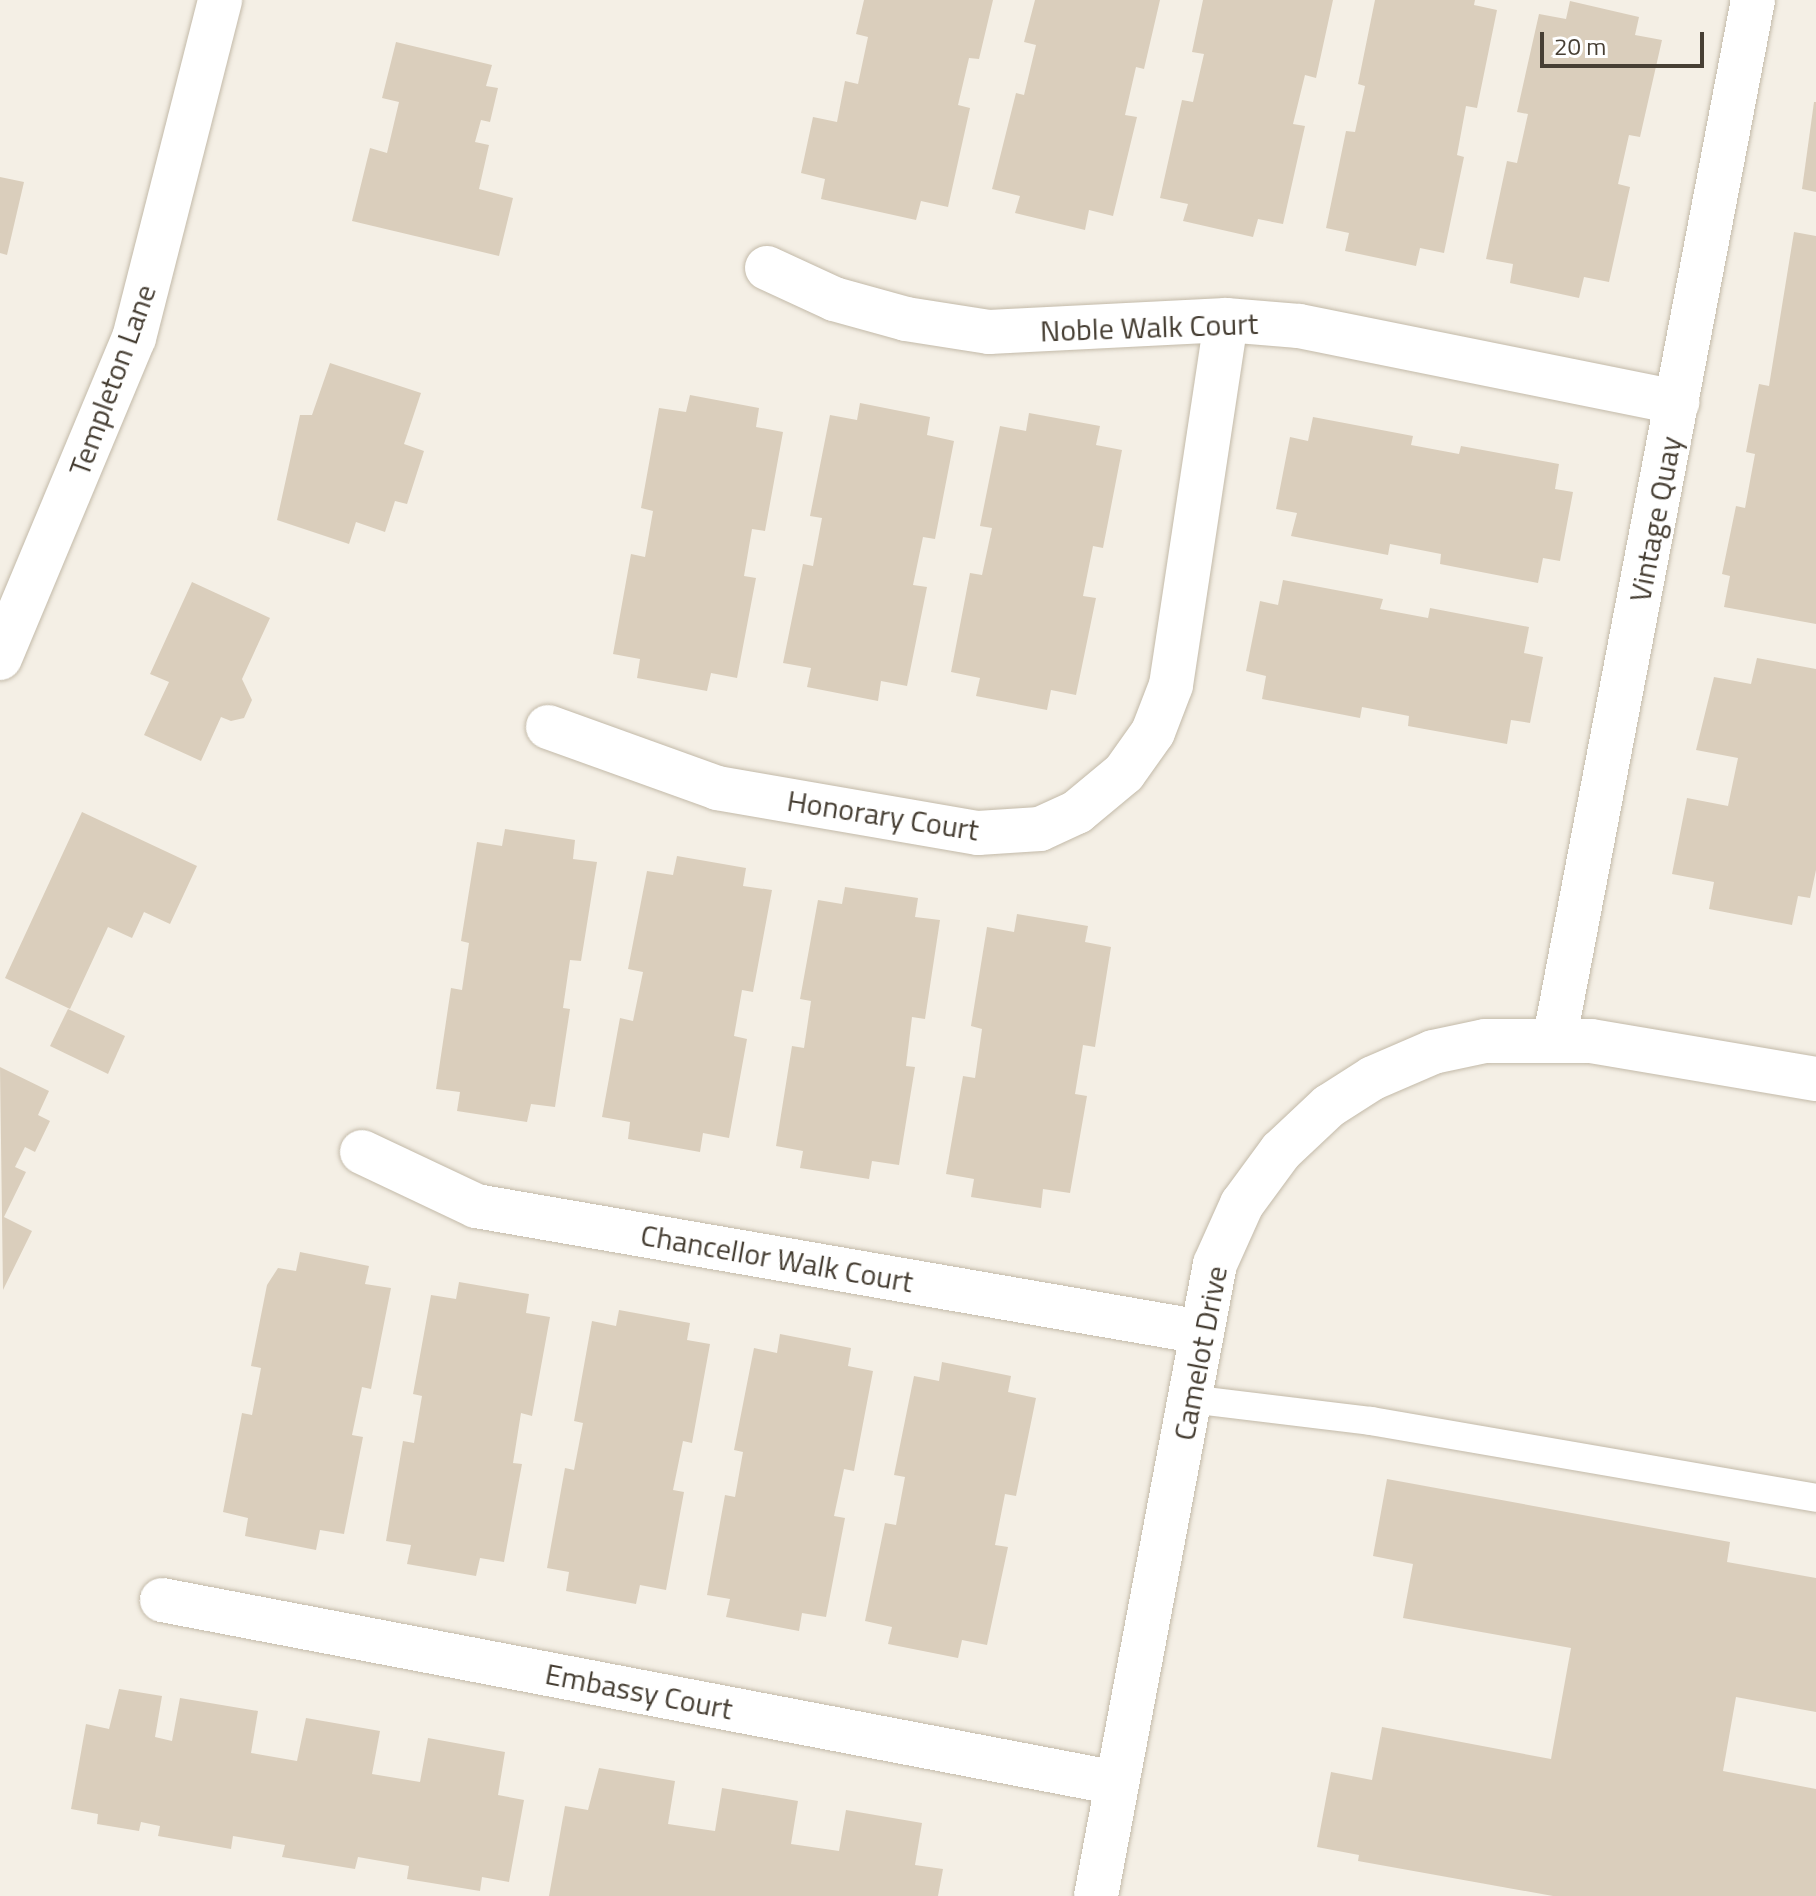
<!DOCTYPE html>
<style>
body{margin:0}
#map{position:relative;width:1816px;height:1896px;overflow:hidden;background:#f4efe5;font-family:"Titillium Web",sans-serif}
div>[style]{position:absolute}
.building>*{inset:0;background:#dacebc}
.roads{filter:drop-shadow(0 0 2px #c3baa9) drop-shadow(0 0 2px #c3baa9)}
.service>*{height:28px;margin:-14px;padding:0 14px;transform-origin:14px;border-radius:14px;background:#fff}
.minor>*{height:44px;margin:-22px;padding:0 22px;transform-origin:22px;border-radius:22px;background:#fff}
span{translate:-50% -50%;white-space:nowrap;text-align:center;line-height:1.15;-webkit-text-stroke:6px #fff;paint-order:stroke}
.street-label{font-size:30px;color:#473f34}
.scale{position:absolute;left:1540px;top:32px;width:164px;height:36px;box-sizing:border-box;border:4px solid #473f34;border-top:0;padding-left:10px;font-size:24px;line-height:28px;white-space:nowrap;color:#473f34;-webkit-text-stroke:6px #fff;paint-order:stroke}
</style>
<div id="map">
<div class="building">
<div style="clip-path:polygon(864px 0,993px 0,979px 59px,969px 58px,958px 105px,970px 108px,948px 207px,921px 201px,916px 220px,821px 199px,825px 179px,801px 173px,813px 117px,837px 122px,845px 81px,858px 84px,868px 37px,856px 34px)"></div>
<div style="clip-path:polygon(1035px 0,1160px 0,1144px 69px,1136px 67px,1125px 115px,1137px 117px,1113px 216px,1089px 210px,1085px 230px,1015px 213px,1020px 196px,992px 189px,1016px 93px,1024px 95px,1036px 45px,1024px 42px)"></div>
<div style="clip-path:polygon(1203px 0,1333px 0,1316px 78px,1305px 75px,1293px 124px,1305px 126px,1283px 224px,1258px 219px,1253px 237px,1183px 221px,1188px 204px,1160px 198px,1182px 100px,1193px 102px,1204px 54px,1192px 52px)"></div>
<div style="clip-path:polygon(1375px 0,1475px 0,1474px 5px,1497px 10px,1477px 108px,1466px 106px,1457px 155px,1464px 157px,1444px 253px,1420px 248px,1416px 266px,1345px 251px,1349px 233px,1326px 228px,1346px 131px,1355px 132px,1365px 86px,1358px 84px)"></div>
<div style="clip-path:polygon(1570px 1px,1639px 17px,1635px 35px,1662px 40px,1640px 137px,1629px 135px,1618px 184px,1630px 187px,1609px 282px,1584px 277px,1579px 298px,1510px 283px,1513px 264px,1486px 259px,1507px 161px,1517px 163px,1528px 114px,1517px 112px,1539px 14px,1566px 19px)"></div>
<div style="clip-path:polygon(396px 42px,492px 65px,486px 86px,498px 88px,490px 122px,481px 120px,475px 142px,489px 145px,479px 189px,513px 198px,499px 256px,352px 221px,370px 148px,387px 153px,399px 102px,382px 98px)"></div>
<div style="clip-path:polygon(1814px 102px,1816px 102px,1816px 192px,1802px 189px)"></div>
<div style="clip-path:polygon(0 177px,24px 182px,7px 255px,0 253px)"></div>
<div style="clip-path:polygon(1794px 232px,1816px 236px,1816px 624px,1724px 607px,1730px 576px,1722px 574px,1736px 506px,1745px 508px,1755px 454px,1746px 452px,1759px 384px,1769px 386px)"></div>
<div style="clip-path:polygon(330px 363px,421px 393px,404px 444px,424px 451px,407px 504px,395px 501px,385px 532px,356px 522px,349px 544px,277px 520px,300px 415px,312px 415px)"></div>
<div style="clip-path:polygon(690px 395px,759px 408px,756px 427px,783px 432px,765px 531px,752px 529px,744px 576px,756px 578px,737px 678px,711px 673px,707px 691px,637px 678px,640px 659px,613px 654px,631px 554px,645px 557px,653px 511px,641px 508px,659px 408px,686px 412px)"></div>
<div style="clip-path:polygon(860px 403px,930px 417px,927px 435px,954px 441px,935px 539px,923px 537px,913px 585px,927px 587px,907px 686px,881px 681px,878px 701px,807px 687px,811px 668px,783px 663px,803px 564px,813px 566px,822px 518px,810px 516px,830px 415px,857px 420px)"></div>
<div style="clip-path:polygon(1029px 413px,1100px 426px,1096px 445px,1122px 450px,1103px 548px,1093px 546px,1083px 596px,1096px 598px,1076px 695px,1051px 690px,1047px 710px,976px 696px,980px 678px,951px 672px,970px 573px,982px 575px,992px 528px,980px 526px,1000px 426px,1026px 431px)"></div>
<div style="clip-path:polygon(1313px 417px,1413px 436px,1411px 445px,1459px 454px,1461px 446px,1559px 464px,1555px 489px,1573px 492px,1560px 561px,1543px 558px,1538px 583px,1440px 564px,1441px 554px,1390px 544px,1388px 555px,1291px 536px,1297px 513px,1276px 509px,1290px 437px,1308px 441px)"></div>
<div style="clip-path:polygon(1283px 580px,1383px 599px,1380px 609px,1428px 618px,1430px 608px,1529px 627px,1524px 653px,1543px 657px,1530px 723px,1511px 720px,1507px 744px,1408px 726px,1409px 716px,1362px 707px,1360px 718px,1262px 699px,1266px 676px,1246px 671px,1260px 601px,1278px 605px)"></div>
<div style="clip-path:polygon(192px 582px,270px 618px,242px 679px,252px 700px,244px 718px,231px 721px,221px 717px,201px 761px,144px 735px,169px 682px,150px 674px)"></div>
<div style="clip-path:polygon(1757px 658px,1816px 669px,1816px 870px,1810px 898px,1798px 896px,1792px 925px,1709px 909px,1714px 882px,1672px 874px,1687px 798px,1728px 806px,1738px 758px,1696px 750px,1714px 677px,1751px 684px)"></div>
<div style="clip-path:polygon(82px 812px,197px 866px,170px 924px,144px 912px,132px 938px,108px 927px,70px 1009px,5px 978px)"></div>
<div style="clip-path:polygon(505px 829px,575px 840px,573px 859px,597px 862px,581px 961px,570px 960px,563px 1008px,570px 1009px,555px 1107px,531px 1104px,527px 1122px,457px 1111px,460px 1092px,436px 1089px,451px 988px,462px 990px,469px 943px,461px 941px,477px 842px,502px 846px)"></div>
<div style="clip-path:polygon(677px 856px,746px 868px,743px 886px,772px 890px,753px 992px,742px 990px,734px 1036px,747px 1039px,729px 1138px,703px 1133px,700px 1152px,628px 1139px,630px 1122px,602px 1117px,620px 1018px,633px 1021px,643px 972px,628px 969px,647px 871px,673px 875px)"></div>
<div style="clip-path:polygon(845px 887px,918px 898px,915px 917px,940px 920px,925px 1019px,912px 1017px,906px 1066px,915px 1067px,899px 1165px,872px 1161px,869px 1179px,800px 1168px,803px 1151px,776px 1146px,792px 1046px,804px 1048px,811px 1001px,800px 999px,818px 900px,842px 904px)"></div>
<div style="clip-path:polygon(1017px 914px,1088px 926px,1085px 942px,1111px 947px,1095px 1047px,1083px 1045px,1075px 1094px,1087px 1096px,1070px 1193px,1043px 1189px,1041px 1208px,971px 1197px,974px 1179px,946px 1174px,963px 1076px,975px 1078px,982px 1029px,971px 1026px,987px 927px,1014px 932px)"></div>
<div style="clip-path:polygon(68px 1009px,125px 1036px,108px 1074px,50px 1046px)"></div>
<div style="clip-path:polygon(0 1067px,49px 1091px,38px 1115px,50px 1121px,35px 1152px,25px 1147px,15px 1167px,26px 1172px,4px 1217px,32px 1231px,3px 1290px)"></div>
<div style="clip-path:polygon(300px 1252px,369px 1266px,365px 1284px,391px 1288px,371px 1389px,362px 1387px,352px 1435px,363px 1437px,344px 1534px,320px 1530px,316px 1550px,245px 1536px,248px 1518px,223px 1512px,242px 1413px,252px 1415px,261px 1368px,251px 1366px,267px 1285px,278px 1268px,296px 1271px)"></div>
<div style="clip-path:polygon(459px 1282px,529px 1294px,526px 1313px,550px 1317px,532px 1416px,521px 1413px,513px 1463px,522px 1464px,504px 1562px,480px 1558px,476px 1576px,407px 1564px,411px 1545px,386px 1541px,403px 1441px,414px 1443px,422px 1396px,413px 1394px,431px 1295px,456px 1299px)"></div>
<div style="clip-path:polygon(619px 1310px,690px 1323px,687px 1340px,710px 1344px,692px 1443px,683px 1441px,673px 1490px,684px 1492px,666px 1590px,640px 1585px,636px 1604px,566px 1591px,569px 1572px,547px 1568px,565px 1468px,574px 1470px,583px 1423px,574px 1421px,592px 1321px,616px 1326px)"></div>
<div style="clip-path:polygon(780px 1334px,851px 1348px,848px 1366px,873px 1371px,854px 1471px,844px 1469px,834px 1516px,845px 1518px,826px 1617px,802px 1613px,799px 1631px,726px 1617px,730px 1599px,707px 1595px,725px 1495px,735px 1497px,743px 1452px,734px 1450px,754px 1348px,777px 1353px)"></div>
<div style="clip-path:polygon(942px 1362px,1011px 1376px,1008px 1392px,1036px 1398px,1016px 1496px,1005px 1494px,995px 1545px,1008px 1547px,987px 1645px,962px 1640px,958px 1658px,888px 1644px,892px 1627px,865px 1621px,885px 1523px,896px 1525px,905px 1477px,894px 1475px,914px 1376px,939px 1381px)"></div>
<div style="clip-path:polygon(1387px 1479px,1730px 1542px,1727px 1562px,1816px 1578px,1816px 1712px,1736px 1697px,1723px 1771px,1816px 1789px,1816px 1896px,1553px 1896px,1358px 1861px,1359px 1855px,1317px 1847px,1331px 1772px,1372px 1780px,1382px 1727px,1551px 1759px,1571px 1648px,1403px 1618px,1413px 1564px,1373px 1556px)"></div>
<div style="clip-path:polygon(119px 1689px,162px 1696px,155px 1737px,172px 1741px,180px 1698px,258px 1711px,251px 1753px,297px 1761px,306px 1718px,380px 1731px,372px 1774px,420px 1782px,428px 1738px,505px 1752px,498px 1795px,524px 1800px,509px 1882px,482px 1877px,480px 1891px,407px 1879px,409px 1866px,358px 1857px,355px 1869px,282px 1857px,285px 1845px,233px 1836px,231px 1849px,158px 1836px,160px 1826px,141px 1822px,139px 1831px,97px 1824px,98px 1814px,71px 1809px,86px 1724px,109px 1729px)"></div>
<div style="clip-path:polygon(599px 1768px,675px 1781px,668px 1824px,708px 1830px,715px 1831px,722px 1788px,798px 1801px,791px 1844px,839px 1851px,846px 1810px,922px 1823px,915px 1865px,943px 1869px,938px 1896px,549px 1896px,565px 1806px,588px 1810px)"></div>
</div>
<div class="roads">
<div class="service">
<div style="left:1190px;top:1399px;width:182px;rotate:6.9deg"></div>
<div style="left:1371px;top:1421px;width:452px;rotate:9.8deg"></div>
</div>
<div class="minor">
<div style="left:767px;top:268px;width:74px;rotate:24.8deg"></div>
<div style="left:834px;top:299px;width:75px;rotate:15.5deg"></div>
<div style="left:906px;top:319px;width:84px;rotate:8.9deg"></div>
<div style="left:989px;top:332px;width:237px;rotate:-2.9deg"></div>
<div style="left:1226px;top:320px;width:73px;rotate:4.7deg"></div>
<div style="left:1299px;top:326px;width:386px;rotate:11.4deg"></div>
<div style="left:0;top:658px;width:347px;rotate:-67.3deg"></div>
<div style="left:134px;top:338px;width:349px;rotate:-75.7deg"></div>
<div style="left:548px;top:727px;width:180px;rotate:19.8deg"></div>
<div style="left:717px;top:788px;width:265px;rotate:9.8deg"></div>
<div style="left:978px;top:833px;width:62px;rotate:-3.7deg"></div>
<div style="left:1040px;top:829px;width:41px;rotate:-24.7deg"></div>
<div style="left:1077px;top:812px;width:61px;rotate:-39.7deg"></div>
<div style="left:1124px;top:773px;width:50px;rotate:-54.7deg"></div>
<div style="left:1153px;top:732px;width:50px;rotate:-69deg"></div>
<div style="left:1171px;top:685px;width:369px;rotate:-81.4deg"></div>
<div style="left:1555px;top:1037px;width:1056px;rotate:-79.19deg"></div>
<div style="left:362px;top:1152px;width:126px;rotate:25.3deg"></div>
<div style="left:476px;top:1206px;width:737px;rotate:9.85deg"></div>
<div style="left:162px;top:1600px;width:972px;rotate:10.85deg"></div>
<div style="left:1096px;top:1896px;width:643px;rotate:-79.34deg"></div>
<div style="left:1215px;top:1264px;width:66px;rotate:-65.8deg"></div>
<div style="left:1242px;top:1204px;width:66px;rotate:-53.7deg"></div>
<div style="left:1281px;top:1151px;width:66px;rotate:-43.2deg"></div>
<div style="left:1329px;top:1106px;width:52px;rotate:-32.5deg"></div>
<div style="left:1373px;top:1078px;width:65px;rotate:-23.4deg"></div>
<div style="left:1433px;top:1052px;width:53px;rotate:-11.9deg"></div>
<div style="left:1485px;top:1041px;width:106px"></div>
<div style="left:1591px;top:1041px;width:228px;rotate:9.6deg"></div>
</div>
</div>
<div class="street-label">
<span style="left:1149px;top:327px;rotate:-2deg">Noble Walk Court</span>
<span style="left:112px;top:380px;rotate:-70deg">Templeton Lane</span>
<span style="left:1655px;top:519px;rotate:-79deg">Vintage Quay</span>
<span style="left:883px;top:815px;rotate:9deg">Honorary Court</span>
<span style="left:777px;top:1258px;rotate:10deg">Chancellor Walk Court</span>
<span style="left:1200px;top:1353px;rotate:-79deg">Camelot Drive</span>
<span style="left:639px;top:1691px;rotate:11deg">Embassy Court</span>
</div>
<div class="scale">20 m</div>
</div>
